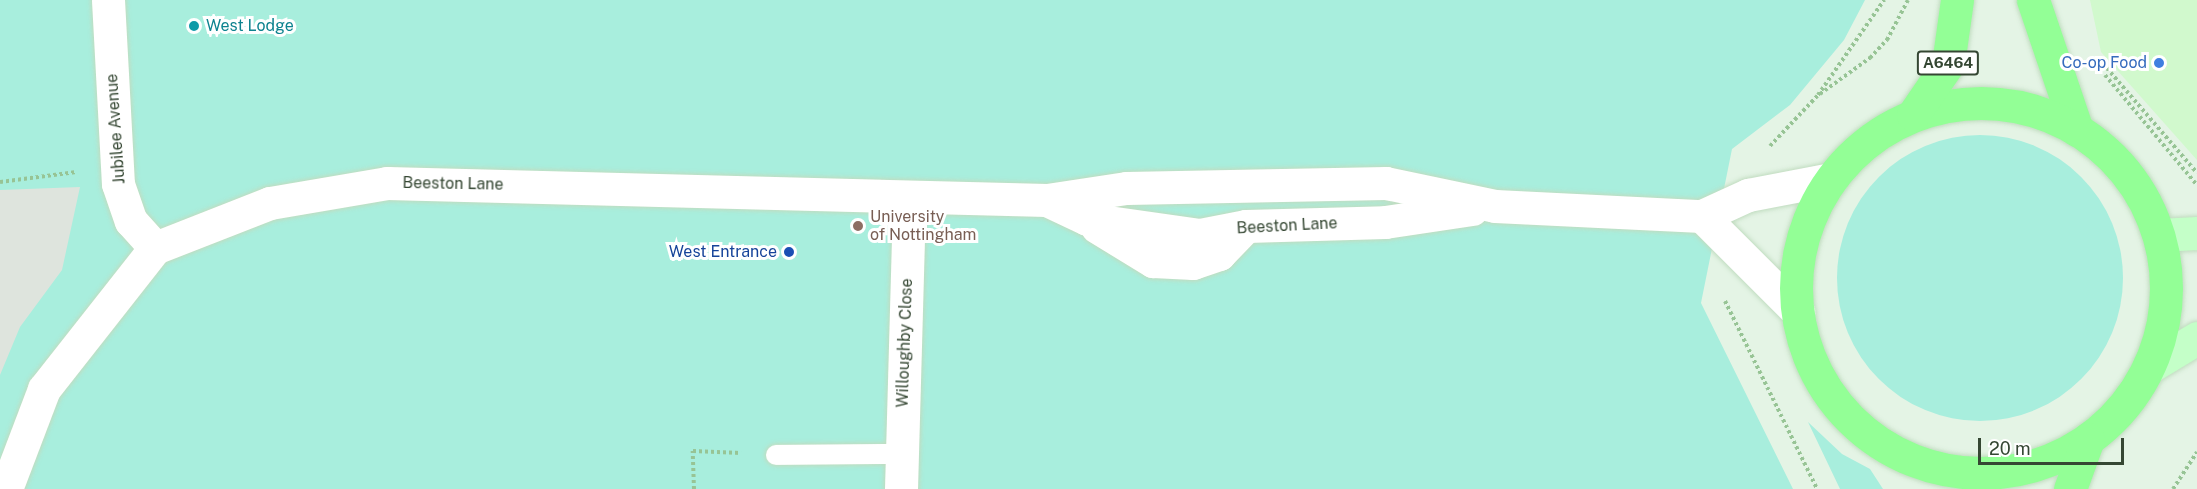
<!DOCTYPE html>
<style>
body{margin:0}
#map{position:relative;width:2197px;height:489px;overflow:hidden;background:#e4f4e5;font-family:"Public Sans",sans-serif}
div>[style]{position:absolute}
.commercial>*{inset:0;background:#d1f9cd}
.green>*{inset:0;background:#a8eedd}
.round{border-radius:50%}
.parking>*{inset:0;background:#dee4dd}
.path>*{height:4px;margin-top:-2px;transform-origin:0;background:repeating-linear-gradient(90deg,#97c495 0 3px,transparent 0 6px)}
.roads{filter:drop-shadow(0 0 2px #c1dcc0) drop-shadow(0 0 2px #c1dcc0)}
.service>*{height:20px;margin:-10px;padding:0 10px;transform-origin:10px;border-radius:10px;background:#fff}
.minor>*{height:33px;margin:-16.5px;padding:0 16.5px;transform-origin:16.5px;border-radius:16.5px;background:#fff}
.tertiary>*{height:33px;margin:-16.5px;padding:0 16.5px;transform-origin:16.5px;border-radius:16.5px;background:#fff}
.secondary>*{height:33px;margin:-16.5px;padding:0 16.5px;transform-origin:16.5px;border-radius:16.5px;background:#c4ffc8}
.primary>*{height:33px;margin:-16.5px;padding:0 16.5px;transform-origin:16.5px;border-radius:16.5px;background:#93ff96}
.primary>.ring{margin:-16.5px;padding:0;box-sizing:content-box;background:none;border:33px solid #93ff96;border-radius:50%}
.dots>*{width:16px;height:16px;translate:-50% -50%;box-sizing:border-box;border:3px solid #fff;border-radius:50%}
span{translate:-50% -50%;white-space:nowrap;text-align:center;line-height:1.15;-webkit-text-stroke:6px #fff;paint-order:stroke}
.shield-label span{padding:2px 4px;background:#fff;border:2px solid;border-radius:4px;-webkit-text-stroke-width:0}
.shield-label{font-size:15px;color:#354733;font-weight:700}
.culture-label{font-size:16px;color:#0d838f}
.left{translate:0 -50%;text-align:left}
.shop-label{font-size:16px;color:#366cbe}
.right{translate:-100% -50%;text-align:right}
.street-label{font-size:16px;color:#354733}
.education-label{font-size:16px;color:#785e54}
.transit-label{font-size:16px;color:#164399}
.scale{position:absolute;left:1978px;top:438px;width:146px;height:27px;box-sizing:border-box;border:3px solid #354733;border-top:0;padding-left:8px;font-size:18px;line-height:21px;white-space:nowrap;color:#354733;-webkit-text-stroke:4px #fff;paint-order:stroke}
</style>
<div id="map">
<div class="commercial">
<div style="clip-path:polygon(2090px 0,2197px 0,2197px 160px,2101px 52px)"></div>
</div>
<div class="green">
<div style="clip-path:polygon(0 0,1865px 0,1844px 40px,1790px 105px,1732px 149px,1701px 303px,1793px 489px,0 489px)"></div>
<div class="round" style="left:1837px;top:135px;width:286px;height:286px"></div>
<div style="clip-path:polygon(1808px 422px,1842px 454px,1870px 469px,1883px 489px,1840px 489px)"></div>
</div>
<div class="parking">
<div style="clip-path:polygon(80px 187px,62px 270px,20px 327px,0 375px,0 190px)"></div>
</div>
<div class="path">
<div style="left:2099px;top:59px;width:150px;rotate:49.3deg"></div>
<div style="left:2105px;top:75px;width:143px;rotate:50.1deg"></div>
<div style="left:1820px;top:94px;width:62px;rotate:-35.8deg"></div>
<div style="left:1870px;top:58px;width:25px;rotate:-47deg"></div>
<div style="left:1887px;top:40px;width:45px;rotate:-62.3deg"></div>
<div style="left:1770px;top:146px;width:70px;rotate:-46.7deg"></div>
<div style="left:1818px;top:95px;width:116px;rotate:-55.2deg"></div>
<div style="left:0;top:182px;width:77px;rotate:-7.5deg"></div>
<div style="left:1725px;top:301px;width:209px;rotate:63.9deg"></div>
<div style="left:694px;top:489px;width:38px;rotate:-92deg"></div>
<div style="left:693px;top:451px;width:48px;rotate:2.4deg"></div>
<div style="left:2173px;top:489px;width:44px;rotate:-57deg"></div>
</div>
<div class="roads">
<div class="service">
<div style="left:776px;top:455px;width:126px;rotate:-0.5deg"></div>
</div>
<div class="minor">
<div style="left:901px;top:489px;width:292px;rotate:-88.4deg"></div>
</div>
<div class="tertiary">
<div style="left:108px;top:0;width:184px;rotate:86.9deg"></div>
<div style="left:118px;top:184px;width:39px;rotate:71deg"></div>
<div style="left:131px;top:221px;width:36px;rotate:48deg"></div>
<div style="left:1047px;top:200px;width:44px;rotate:25.4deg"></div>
<div style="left:1087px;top:219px;width:114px;rotate:8.1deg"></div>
<div style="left:1200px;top:235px;width:47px;rotate:-11.1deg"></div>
<div style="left:1246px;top:226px;width:139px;rotate:-1.6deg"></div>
<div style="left:1385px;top:222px;width:88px;rotate:-8.5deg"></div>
<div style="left:1702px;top:216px;width:136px;rotate:45deg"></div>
<div style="left:1097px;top:227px;width:66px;rotate:31.3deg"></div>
<div style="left:1153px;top:261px;width:40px;rotate:2.9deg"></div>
<div style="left:1193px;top:263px;width:28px;rotate:-19deg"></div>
<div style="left:1219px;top:254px;width:39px;rotate:-46deg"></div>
<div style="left:6px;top:489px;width:107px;rotate:-69.2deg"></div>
<div style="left:44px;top:389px;width:179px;rotate:-51.8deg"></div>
<div style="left:155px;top:248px;width:123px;rotate:-21.4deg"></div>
<div style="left:270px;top:203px;width:119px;rotate:-9.7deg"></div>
<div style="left:387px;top:183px;width:660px;rotate:1.48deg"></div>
<div style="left:1047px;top:200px;width:80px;rotate:-8.6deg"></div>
<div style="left:1126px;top:188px;width:260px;rotate:-1.1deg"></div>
<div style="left:1386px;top:183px;width:111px;rotate:11.9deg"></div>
<div style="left:1495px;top:206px;width:207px;rotate:2.8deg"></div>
<div style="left:1702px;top:216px;width:51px;rotate:-24.5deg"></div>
<div style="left:1748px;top:195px;width:85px;rotate:-10.9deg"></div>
</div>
<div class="secondary">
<div style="left:2159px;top:235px;width:38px;rotate:-3deg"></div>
<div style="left:2149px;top:367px;width:56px;rotate:-31.1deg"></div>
</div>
<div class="primary">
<div style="left:2033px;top:0;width:137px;rotate:71.3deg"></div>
<div class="ring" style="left:1796px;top:103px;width:337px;height:337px"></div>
<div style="left:1913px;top:115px;width:62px;rotate:-55.5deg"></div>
<div style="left:1948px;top:64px;width:65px;rotate:-82deg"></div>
<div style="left:2070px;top:489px;width:53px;rotate:-70.2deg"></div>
</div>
</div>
<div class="dots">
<div style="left:194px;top:26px;background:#0f9aa8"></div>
<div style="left:2159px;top:63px;background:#3f7fe0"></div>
<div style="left:858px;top:226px;background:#8d6e63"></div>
<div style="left:789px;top:252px;background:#1a4fb4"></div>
</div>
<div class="shield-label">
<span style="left:1948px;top:63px">A6464</span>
</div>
<div class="culture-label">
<span class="left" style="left:206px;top:26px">West Lodge</span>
</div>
<div class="shop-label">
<span class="right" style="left:2147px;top:63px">Co-op Food</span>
</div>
<div class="street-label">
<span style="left:116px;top:129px;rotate:-94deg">Jubilee Avenue</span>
<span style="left:453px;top:184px;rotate:1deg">Beeston Lane</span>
<span style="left:1287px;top:226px;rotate:-3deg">Beeston Lane</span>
<span style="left:905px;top:343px;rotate:-88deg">Willoughby Close</span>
</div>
<div class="education-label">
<span class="left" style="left:870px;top:226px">University<br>of Nottingham</span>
</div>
<div class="transit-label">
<span class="right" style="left:777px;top:252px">West Entrance</span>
</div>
<div class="scale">20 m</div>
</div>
